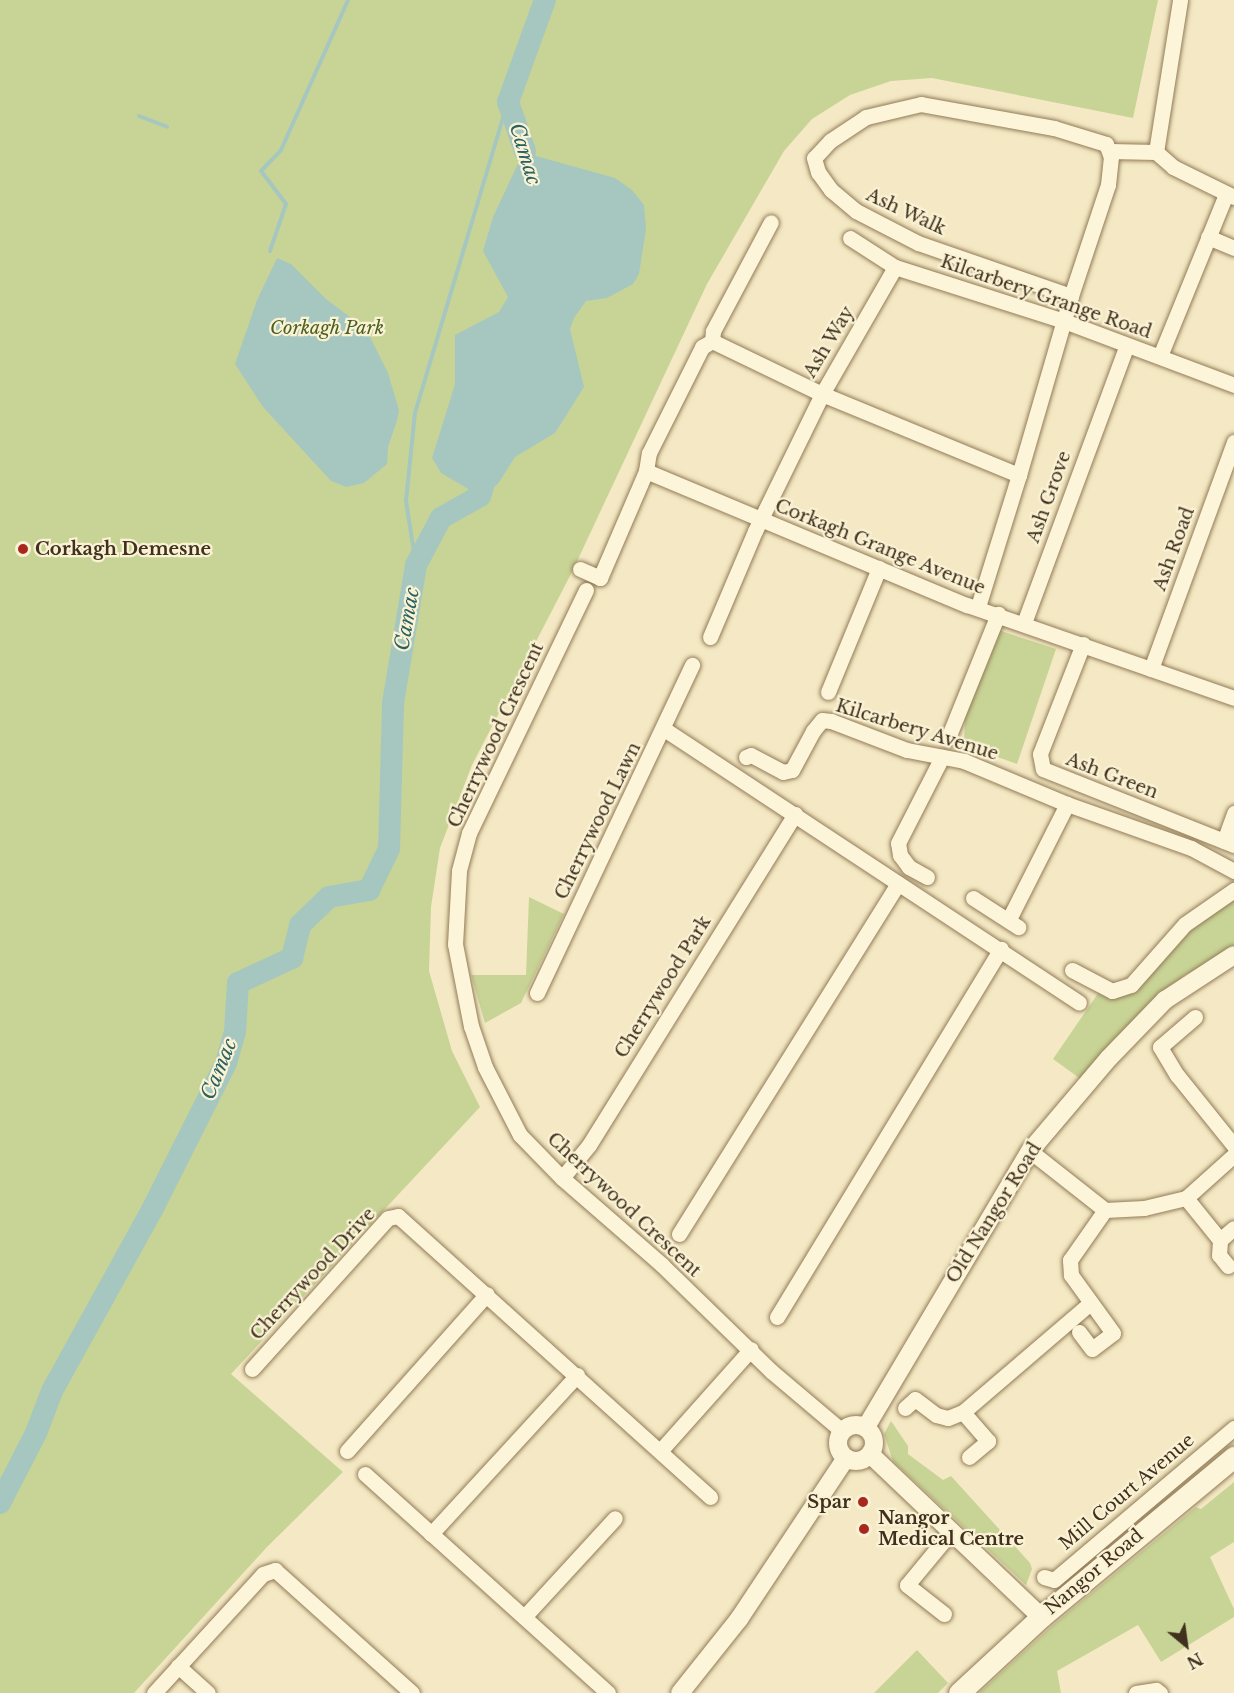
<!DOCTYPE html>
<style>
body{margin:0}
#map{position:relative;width:1234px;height:1693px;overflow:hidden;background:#f4e9c4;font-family:"Libre Baskerville",serif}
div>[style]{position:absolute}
.green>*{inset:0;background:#c8d496}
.water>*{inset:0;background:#a6c7bf}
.stream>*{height:4px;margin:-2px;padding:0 2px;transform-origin:2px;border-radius:2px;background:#a6c7bf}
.river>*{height:22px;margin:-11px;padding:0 11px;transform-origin:11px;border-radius:11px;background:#a6c7bf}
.roads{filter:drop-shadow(0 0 2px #927b57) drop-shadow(0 0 2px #927b57)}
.minor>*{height:15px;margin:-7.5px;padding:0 7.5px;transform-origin:7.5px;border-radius:7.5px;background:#fdf5d9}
.tertiary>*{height:18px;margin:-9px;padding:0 9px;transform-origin:9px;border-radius:9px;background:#fdf5d9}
.tertiary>.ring{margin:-9px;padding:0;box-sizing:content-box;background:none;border:18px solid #fdf5d9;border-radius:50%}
.secondary>*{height:21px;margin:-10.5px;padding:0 10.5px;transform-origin:10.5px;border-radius:10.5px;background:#fdf5d9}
.dots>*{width:16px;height:16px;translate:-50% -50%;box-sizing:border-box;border:3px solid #faf2d5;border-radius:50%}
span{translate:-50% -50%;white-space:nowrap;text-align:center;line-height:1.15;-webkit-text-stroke:4.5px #faf2d5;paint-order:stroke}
.street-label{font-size:18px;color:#40301d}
.park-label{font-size:18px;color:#4b5f21;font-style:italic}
.poi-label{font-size:18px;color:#40301d;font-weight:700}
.left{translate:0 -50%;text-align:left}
.right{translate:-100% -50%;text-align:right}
.water-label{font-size:20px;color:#2a6161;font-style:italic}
.north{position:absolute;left:1156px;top:1615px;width:60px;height:60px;-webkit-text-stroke:4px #faf2d5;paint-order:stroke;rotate:151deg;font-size:16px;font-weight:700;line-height:24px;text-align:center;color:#40301d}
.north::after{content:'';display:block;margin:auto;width:21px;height:27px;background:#40301d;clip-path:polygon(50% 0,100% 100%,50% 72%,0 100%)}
</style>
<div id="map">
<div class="green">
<div style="clip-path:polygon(0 0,1158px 0,1133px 118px,932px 78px,891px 81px,850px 95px,812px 119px,784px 151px,707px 284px,572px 572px,472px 765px,440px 848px,431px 907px,429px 971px,452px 1051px,480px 1107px,231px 1374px,343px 1472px,266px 1548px,134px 1693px,0 1693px)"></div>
<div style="clip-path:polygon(995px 629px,1056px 649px,1017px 764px,964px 745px,965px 716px,991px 655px,986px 653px)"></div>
<div style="clip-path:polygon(529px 897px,564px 914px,521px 1003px,485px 1023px,471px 975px,526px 975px)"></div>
<div style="clip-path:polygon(1229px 901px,1234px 901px,1234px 950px,1184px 975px,1082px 1080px,1053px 1059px,1099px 992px,1115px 999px,1132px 990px,1206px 914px)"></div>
<div style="clip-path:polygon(891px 1421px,908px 1446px,908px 1454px,943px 1480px,951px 1476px,1030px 1563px,1032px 1569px,1026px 1585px,893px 1461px,884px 1434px)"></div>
<div style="clip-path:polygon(1234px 1482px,1234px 1542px,1210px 1557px,1234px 1609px,1234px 1617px,1161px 1662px,1138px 1625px,1057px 1671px,1061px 1693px,979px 1693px,1053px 1625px,1196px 1507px,1201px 1509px)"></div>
<div style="clip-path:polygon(917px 1650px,948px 1683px,938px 1693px,874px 1693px)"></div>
</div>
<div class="water">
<div style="clip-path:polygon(519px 122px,522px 138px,536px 156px,615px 178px,632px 190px,644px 205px,646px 229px,639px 274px,633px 284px,607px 298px,586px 301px,574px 318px,570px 329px,584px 387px,564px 419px,555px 433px,515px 457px,498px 484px,480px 496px,441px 473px,432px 458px,455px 384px,455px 335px,499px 312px,508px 297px,483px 251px,493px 217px,522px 155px,514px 129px)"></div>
<div style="clip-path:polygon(277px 258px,291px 264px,326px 299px,366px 329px,388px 373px,399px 410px,397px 421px,388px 447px,387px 464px,364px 483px,346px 487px,331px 481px,263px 407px,235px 364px,257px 300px)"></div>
</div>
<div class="stream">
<div style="left:139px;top:116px;width:30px;rotate:21deg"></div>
<div style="left:270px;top:251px;width:50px;rotate:-71.2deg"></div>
<div style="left:286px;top:204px;width:41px;rotate:-127.1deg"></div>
<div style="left:261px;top:171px;width:29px;rotate:-46deg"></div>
<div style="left:281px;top:150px;width:164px;rotate:-65.9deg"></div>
<div style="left:416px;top:565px;width:65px;rotate:-98.9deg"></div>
<div style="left:406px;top:501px;width:88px;rotate:-84.2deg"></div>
<div style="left:415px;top:413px;width:325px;rotate:-73.4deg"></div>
</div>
<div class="river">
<div style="left:525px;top:151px;width:52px;rotate:-109.1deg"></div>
<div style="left:508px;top:102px;width:109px;rotate:-70.1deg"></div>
<div style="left:0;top:1503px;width:79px;rotate:-62.8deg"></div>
<div style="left:36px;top:1433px;width:45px;rotate:-69.1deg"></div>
<div style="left:52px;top:1391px;width:207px;rotate:-61.1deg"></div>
<div style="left:152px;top:1210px;width:165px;rotate:-63.3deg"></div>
<div style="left:226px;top:1063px;width:32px;rotate:-74deg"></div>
<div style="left:235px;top:1032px;width:49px;rotate:-86.5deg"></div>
<div style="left:238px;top:983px;width:60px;rotate:-24.8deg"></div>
<div style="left:292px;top:958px;width:34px;rotate:-76deg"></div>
<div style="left:300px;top:925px;width:40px;rotate:-44deg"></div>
<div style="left:329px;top:897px;width:41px;rotate:-9.9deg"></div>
<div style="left:369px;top:890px;width:46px;rotate:-64deg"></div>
<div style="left:389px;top:849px;width:146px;rotate:-88.4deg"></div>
<div style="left:393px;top:703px;width:140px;rotate:-80.5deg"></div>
<div style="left:416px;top:565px;width:53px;rotate:-62deg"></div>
<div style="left:441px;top:518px;width:45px;rotate:-29.4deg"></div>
<div style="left:480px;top:496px;width:29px;rotate:-72deg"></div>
</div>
<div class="roads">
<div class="minor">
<div style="left:1110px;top:151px;width:46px;rotate:1.2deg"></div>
<div style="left:1156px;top:152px;width:154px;rotate:-81deg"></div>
<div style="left:1156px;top:152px;width:23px;rotate:41deg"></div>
<div style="left:1173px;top:167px;width:68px;rotate:26.2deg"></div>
<div style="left:1208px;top:237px;width:28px;rotate:23deg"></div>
<div style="left:850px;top:238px;width:54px;rotate:32.8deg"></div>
<div style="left:895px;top:267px;width:177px;rotate:17.7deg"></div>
<div style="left:1064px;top:321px;width:182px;rotate:20.6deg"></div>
<div style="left:712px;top:341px;width:122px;rotate:25.7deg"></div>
<div style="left:822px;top:394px;width:146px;rotate:-60.1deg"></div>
<div style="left:1160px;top:356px;width:175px;rotate:-67.8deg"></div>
<div style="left:646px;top:471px;width:18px;rotate:-81deg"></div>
<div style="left:649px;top:453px;width:119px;rotate:-63.4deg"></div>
<div style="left:702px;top:347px;width:12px;rotate:-31deg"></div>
<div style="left:712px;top:341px;width:10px;rotate:-84deg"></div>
<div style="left:713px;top:331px;width:123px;rotate:-62deg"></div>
<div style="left:1019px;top:475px;width:186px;rotate:-73.8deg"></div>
<div style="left:1071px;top:296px;width:117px;rotate:-71.6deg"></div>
<div style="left:1108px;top:185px;width:28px;rotate:-84deg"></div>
<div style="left:1111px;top:157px;width:14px;rotate:-111deg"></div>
<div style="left:1106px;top:144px;width:54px;rotate:-162.9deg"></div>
<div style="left:1054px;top:128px;width:135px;rotate:-169.8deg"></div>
<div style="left:921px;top:104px;width:57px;rotate:166.7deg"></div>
<div style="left:866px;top:117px;width:43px;rotate:146.3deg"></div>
<div style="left:830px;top:141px;width:23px;rotate:133deg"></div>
<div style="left:814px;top:158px;width:15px;rotate:74deg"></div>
<div style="left:818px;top:172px;width:22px;rotate:54deg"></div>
<div style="left:831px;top:190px;width:33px;rotate:40deg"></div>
<div style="left:856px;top:211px;width:70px;rotate:27.3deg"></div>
<div style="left:918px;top:243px;width:162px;rotate:19.1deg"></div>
<div style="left:580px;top:569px;width:22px;rotate:24deg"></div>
<div style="left:600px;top:578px;width:116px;rotate:-66.7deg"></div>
<div style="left:646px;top:471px;width:348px;rotate:22.7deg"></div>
<div style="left:967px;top:605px;width:283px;rotate:19.2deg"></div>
<div style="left:586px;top:590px;width:270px;rotate:115.7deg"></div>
<div style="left:469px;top:833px;width:39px;rotate:105deg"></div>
<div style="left:459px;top:871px;width:73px;rotate:93.1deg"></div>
<div style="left:455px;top:944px;width:84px;rotate:79deg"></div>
<div style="left:471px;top:1026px;width:43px;rotate:71.1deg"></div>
<div style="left:485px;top:1067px;width:76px;rotate:62.8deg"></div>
<div style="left:520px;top:1135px;width:60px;rotate:45.7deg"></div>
<div style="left:562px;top:1178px;width:133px;rotate:41deg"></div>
<div style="left:662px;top:1265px;width:152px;rotate:44.2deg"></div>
<div style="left:771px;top:1371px;width:93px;rotate:40.2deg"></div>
<div style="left:1024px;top:623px;width:296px;rotate:-69.7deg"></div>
<div style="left:710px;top:637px;width:115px;rotate:-67deg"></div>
<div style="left:755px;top:531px;width:153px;rotate:-63.9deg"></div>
<div style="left:822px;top:394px;width:213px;rotate:22.4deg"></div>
<div style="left:1019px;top:475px;width:138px;rotate:107.3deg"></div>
<div style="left:1083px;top:644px;width:118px;rotate:111.4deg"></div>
<div style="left:1040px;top:754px;width:15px;rotate:79deg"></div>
<div style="left:1043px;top:769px;width:206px;rotate:21.7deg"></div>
<div style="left:1151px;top:669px;width:242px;rotate:-69.9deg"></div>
<div style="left:828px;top:692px;width:134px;rotate:-67.6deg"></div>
<div style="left:664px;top:729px;width:497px;rotate:33.4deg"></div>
<div style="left:948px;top:738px;width:134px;rotate:-68deg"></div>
<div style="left:746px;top:757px;width:5px;rotate:-22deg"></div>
<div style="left:751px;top:755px;width:36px;rotate:28deg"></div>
<div style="left:783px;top:772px;width:9px;rotate:-13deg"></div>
<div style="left:792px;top:770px;width:44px;rotate:-61.7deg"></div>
<div style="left:813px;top:731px;width:14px;rotate:-51deg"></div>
<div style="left:822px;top:720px;width:9px;rotate:6deg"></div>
<div style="left:831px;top:721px;width:81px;rotate:20.9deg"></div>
<div style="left:907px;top:750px;width:58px;rotate:10.9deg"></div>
<div style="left:964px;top:761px;width:112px;rotate:22.7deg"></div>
<div style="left:1067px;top:804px;width:132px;rotate:19.5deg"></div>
<div style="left:1191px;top:848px;width:49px;rotate:28.1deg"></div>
<div style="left:1224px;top:841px;width:30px;rotate:-70deg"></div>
<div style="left:927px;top:877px;width:21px;rotate:-151deg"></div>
<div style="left:909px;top:867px;width:15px;rotate:-127deg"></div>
<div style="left:900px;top:855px;width:12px;rotate:-99deg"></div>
<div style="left:898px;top:843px;width:97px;rotate:-62.9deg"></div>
<div style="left:973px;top:898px;width:54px;rotate:32.8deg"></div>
<div style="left:1009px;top:919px;width:129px;rotate:-63.2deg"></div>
<div style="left:1072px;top:970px;width:45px;rotate:27.7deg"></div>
<div style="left:1112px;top:991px;width:20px;rotate:-18deg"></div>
<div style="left:1131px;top:985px;width:81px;rotate:-48.5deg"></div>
<div style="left:1185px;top:924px;width:60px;rotate:-34.8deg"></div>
<div style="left:537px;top:993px;width:363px;rotate:-64.7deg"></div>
<div style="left:1195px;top:1017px;width:46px;rotate:139.4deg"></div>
<div style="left:1160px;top:1047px;width:33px;rotate:59deg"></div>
<div style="left:1177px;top:1075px;width:91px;rotate:51.2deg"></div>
<div style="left:1030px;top:1151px;width:95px;rotate:38.2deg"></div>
<div style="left:1105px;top:1210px;width:39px;rotate:-3deg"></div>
<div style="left:1144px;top:1208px;width:43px;rotate:-13.4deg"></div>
<div style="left:1186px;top:1198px;width:64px;rotate:-41.9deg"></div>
<div style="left:562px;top:1178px;width:43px;rotate:-50.7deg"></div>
<div style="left:589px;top:1145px;width:390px;rotate:-58.1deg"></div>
<div style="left:1186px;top:1198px;width:54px;rotate:51deg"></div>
<div style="left:679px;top:1234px;width:413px;rotate:-58deg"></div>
<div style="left:1228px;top:1266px;width:14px;rotate:-129deg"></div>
<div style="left:1219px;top:1255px;width:15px;rotate:-86deg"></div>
<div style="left:1220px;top:1240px;width:18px;rotate:-41deg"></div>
<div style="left:777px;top:1317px;width:431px;rotate:-58.7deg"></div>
<div style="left:1079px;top:1332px;width:21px;rotate:53deg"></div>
<div style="left:1092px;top:1349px;width:26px;rotate:-37deg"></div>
<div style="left:1113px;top:1333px;width:72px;rotate:-125.9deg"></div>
<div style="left:1071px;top:1275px;width:15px;rotate:-94deg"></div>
<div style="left:1070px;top:1260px;width:61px;rotate:-55deg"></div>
<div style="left:252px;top:1369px;width:203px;rotate:-48deg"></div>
<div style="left:388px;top:1218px;width:10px;rotate:-11deg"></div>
<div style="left:398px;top:1216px;width:420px;rotate:42deg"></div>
<div style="left:905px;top:1408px;width:13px;rotate:-42deg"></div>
<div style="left:915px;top:1399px;width:26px;rotate:37deg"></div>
<div style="left:936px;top:1415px;width:12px;rotate:14deg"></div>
<div style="left:948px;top:1418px;width:16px;rotate:-22deg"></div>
<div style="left:661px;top:1450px;width:135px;rotate:-48.3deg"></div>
<div style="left:347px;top:1451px;width:210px;rotate:-48.3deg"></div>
<div style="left:969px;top:1457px;width:25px;rotate:-40deg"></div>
<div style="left:988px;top:1441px;width:38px;rotate:-131deg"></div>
<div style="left:963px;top:1412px;width:167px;rotate:-40.6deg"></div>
<div style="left:365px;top:1474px;width:327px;rotate:42deg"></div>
<div style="left:431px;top:1534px;width:216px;rotate:-47.4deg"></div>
<div style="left:1044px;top:1577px;width:10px;rotate:17deg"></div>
<div style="left:1054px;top:1580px;width:236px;rotate:-40.2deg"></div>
<div style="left:944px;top:1614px;width:47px;rotate:-141.9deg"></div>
<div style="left:907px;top:1585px;width:67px;rotate:-50.4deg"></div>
<div style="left:524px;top:1617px;width:134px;rotate:-47.4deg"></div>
<div style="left:178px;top:1666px;width:40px;rotate:42deg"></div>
<div style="left:154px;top:1693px;width:161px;rotate:-47.5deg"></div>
<div style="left:263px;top:1574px;width:13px;rotate:-18deg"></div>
<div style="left:275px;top:1570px;width:184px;rotate:41.9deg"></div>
<div style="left:1136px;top:1693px;width:20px;rotate:-9deg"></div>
<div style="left:1156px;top:1690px;width:5px;rotate:37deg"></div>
</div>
<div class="tertiary">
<div class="ring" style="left:838px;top:1425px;width:18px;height:18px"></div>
<div style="left:866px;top:1427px;width:321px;rotate:-59.3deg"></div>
<div style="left:1030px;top:1151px;width:122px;rotate:-49.7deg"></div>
<div style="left:1109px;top:1058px;width:81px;rotate:-46deg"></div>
<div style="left:1165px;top:1000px;width:82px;rotate:-33.1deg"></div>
<div style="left:870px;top:1454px;width:236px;rotate:43.6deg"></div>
<div style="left:680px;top:1693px;width:95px;rotate:-51.4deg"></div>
<div style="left:739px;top:1619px;width:193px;rotate:-56.4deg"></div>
</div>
<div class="secondary">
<div style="left:959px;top:1693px;width:112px;rotate:-42.8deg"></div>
<div style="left:1041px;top:1617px;width:251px;rotate:-39.7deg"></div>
</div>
</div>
<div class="dots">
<div style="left:23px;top:549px;background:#a9281e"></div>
<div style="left:863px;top:1502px;background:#a9281e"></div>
<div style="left:864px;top:1529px;background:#a9281e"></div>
</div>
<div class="street-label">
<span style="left:906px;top:212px;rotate:25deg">Ash Walk</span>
<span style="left:1046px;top:297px;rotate:19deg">Kilcarbery Grange Road</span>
<span style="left:829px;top:342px;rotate:-59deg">Ash Way</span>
<span style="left:1049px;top:497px;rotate:-70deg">Ash Grove</span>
<span style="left:880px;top:547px;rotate:22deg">Corkagh Grange Avenue</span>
<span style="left:1174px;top:549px;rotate:-70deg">Ash Road</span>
<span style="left:917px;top:730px;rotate:17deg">Kilcarbery Avenue</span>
<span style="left:496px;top:735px;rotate:-65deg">Cherrywood Crescent</span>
<span style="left:1112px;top:776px;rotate:21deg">Ash Green</span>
<span style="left:598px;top:821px;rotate:-64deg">Cherrywood Lawn</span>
<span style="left:663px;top:987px;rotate:-58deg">Cherrywood Park</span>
<span style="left:624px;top:1205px;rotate:43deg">Cherrywood Crescent</span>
<span style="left:994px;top:1213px;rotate:-58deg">Old Nangor Road</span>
<span style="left:313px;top:1274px;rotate:-47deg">Cherrywood Drive</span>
<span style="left:1127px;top:1492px;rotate:-40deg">Mill Court Avenue</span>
<span style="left:1094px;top:1572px;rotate:-40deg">Nangor Road</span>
</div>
<div class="park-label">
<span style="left:327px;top:328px">Corkagh Park</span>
</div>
<div class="poi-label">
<span class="left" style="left:35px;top:549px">Corkagh Demesne</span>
<span class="right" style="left:851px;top:1502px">Spar</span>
<span class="left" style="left:878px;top:1529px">Nangor<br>Medical Centre</span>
</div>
<div class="water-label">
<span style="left:525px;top:154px;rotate:73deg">Camac</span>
<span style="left:407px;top:619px;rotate:-80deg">Camac</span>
<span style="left:219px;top:1069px;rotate:-68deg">Camac</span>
</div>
<div class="north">N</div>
</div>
